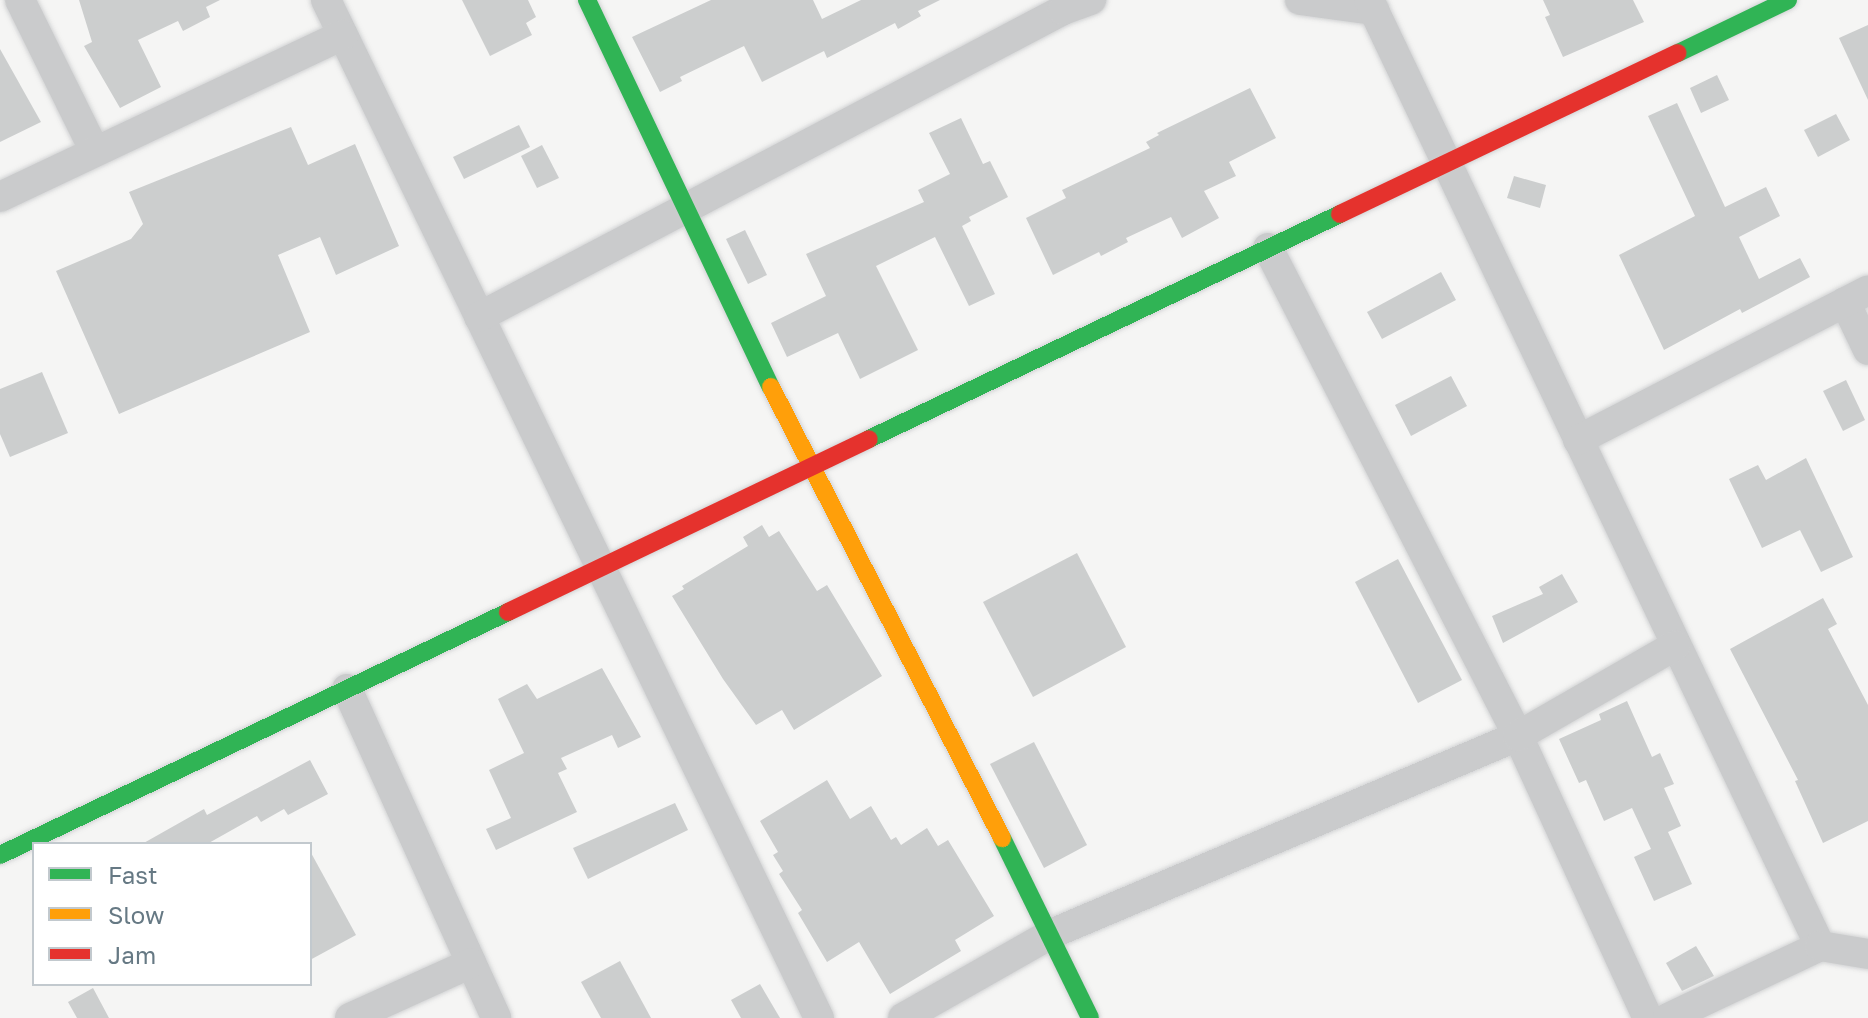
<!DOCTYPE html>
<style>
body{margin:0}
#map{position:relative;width:1868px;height:1018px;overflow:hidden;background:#f5f5f4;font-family:"Golos Text",sans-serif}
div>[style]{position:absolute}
.building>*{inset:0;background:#cccece}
.roads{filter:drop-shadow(0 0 2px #d2d3d4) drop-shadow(0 0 2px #d2d3d4)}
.street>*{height:30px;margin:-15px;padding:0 15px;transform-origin:15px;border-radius:15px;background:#cacbcc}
.fast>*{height:18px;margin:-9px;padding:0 9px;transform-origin:9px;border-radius:9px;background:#30b455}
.slow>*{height:18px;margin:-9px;padding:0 9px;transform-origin:9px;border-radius:9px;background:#ff9f0a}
.jam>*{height:18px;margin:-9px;padding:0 9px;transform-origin:9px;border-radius:9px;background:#e5322d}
span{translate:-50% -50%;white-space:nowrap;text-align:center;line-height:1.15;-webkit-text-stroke:8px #fff;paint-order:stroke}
.legend{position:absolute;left:32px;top:842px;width:280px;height:144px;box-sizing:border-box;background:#fff;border:2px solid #c2c9ce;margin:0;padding:10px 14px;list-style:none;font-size:24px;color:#667984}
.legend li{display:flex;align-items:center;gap:16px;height:40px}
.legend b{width:40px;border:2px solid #c2c9ce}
</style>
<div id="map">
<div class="building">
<div style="clip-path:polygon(79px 0,220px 0,206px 7px,210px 17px,183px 31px,178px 21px,138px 40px,161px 87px,120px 108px,84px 46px,92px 42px)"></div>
<div style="clip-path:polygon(462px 0,528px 0,536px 17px,526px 23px,532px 35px,490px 56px)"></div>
<div style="clip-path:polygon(711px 0,813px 0,822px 19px,861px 0,940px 0,918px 11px,921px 16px,898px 29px,895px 23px,827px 58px,824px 51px,762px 82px,744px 46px,680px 77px,682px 81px,660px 92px,632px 37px)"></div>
<div style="clip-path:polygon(1543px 0,1633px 0,1644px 22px,1563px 57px,1545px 17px,1550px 15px)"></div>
<div style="clip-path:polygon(1868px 25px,1868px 100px,1839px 38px)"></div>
<div style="clip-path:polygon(0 49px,41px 122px,0 142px)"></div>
<div style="clip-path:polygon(1717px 75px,1729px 100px,1701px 113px,1690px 88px)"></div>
<div style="clip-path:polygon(1250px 88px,1276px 138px,1229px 162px,1236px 176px,1204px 191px,1219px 218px,1182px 238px,1171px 217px,1126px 238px,1128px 242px,1101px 256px,1099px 252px,1053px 275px,1026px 218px,1066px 198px,1062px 190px,1150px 148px,1146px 142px,1159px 135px,1157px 133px)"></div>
<div style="clip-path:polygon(1677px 103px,1725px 207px,1766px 187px,1780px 216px,1739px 237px,1759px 279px,1800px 258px,1810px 277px,1742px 313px,1740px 309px,1664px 350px,1619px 255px,1695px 216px,1648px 116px)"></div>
<div style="clip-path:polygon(1836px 114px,1850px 140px,1818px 157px,1804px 130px)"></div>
<div style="clip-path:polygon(961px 118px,983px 164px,990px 161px,1008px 197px,969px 217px,971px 221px,962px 226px,995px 294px,969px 306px,935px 237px,876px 266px,918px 350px,860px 379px,838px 333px,787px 357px,771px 323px,826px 296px,806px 254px,924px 202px,918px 190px,950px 174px,929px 133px)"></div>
<div style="clip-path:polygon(519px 125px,530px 147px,464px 179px,453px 157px)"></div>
<div style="clip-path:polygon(291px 127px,308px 165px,355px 144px,399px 246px,336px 275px,320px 237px,278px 255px,310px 332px,119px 414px,56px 271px,131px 239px,143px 224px,129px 192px)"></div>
<div style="clip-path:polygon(542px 145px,559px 178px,537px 188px,521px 156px)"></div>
<div style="clip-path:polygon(1514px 176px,1546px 185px,1540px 208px,1507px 198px)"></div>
<div style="clip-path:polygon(745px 230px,767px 275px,748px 284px,726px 239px)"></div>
<div style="clip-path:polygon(1441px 272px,1456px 300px,1382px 339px,1367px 312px)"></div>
<div style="clip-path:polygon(42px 372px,68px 433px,10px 457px,0 434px,0 389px)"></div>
<div style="clip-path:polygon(1451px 376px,1467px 406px,1411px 436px,1395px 405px)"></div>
<div style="clip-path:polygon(1846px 380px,1865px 420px,1843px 431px,1823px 391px)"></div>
<div style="clip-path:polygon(1806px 458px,1853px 557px,1821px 572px,1800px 530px,1762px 548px,1729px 479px,1758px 465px,1766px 480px)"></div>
<div style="clip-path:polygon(762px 525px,769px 537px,779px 531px,817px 591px,827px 585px,882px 676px,794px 730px,782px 710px,756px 725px,723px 679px,672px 596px,684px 589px,682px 586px,748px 546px,743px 537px)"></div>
<div style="clip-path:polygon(1077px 553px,1126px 647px,1033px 697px,983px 602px)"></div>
<div style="clip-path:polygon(1398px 559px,1462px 680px,1418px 703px,1355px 582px)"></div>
<div style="clip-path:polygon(1562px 574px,1578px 602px,1503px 643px,1492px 616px,1543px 594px,1539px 587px)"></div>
<div style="clip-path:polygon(1823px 598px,1837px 624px,1828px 629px,1868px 705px,1868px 821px,1823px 843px,1795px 781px,1798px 780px,1730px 649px)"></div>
<div style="clip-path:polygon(602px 668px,641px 737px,618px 748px,612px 735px,561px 758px,567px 769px,558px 773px,577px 812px,496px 850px,486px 829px,511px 818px,489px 770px,524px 753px,498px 699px,527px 684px,537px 699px)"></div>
<div style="clip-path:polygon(1627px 701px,1652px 757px,1660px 753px,1674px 784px,1664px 788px,1681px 826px,1668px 832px,1692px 884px,1654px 901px,1634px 857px,1651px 849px,1632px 808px,1604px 821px,1586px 780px,1579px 783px,1559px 739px,1601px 720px,1599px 714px)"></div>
<div style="clip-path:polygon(1034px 742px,1087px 845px,1044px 868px,990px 764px)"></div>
<div style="clip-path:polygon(310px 760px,328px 794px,288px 815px,284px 809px,261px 822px,257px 816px,207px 844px,142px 844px,204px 809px,207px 815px)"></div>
<div style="clip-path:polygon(827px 780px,850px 819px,871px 806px,891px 840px,896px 837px,901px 845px,927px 828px,938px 846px,948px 840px,994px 916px,955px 940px,961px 951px,890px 994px,859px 942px,827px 962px,798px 913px,802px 910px,779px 874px,783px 871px,773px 855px,778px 852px,760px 821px)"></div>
<div style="clip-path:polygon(675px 803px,688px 830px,588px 879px,573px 848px)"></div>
<div style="clip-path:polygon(310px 851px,356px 935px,310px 960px)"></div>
<div style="clip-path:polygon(1696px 946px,1714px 976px,1682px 991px,1666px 963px)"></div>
<div style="clip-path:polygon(620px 961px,651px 1018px,601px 1018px,581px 982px)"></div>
<div style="clip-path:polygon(760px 984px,780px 1018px,741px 1018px,731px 1000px)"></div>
<div style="clip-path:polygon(93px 988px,109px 1018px,77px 1018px,68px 1002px)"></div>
</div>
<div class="roads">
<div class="street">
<div style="left:20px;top:0;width:167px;rotate:63.7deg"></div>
<div style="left:326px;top:0;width:1131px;rotate:64.16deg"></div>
<div style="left:1300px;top:0;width:75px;rotate:7.7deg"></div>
<div style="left:1369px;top:0;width:1048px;rotate:64.51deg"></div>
<div style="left:0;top:197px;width:379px;rotate:-25.3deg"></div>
<div style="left:1268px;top:248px;width:548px;rotate:62.87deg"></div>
<div style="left:1518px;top:736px;width:311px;rotate:65.3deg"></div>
<div style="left:1845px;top:302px;width:53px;rotate:64.4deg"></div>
<div style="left:479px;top:317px;width:660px;rotate:-27.73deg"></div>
<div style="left:1063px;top:10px;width:30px;rotate:-20deg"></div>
<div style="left:1578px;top:440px;width:326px;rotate:-27.3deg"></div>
<div style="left:347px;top:689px;width:361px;rotate:65.6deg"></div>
<div style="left:350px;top:1018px;width:133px;rotate:-24.4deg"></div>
<div style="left:903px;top:1018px;width:170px;rotate:-29.6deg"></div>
<div style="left:1051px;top:934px;width:507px;rotate:-22.98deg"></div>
<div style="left:1518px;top:736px;width:182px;rotate:-29.9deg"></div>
<div style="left:1668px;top:1018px;width:168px;rotate:-25.3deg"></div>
<div style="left:1820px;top:946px;width:49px;rotate:9.5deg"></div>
</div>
<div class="fast">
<div style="left:587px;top:0;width:429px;rotate:64.6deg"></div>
<div style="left:1678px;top:53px;width:122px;rotate:-25.7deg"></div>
<div style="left:869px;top:439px;width:522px;rotate:-25.53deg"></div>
<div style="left:1002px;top:838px;width:200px;rotate:63.9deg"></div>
<div style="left:0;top:855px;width:563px;rotate:-25.56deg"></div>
</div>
<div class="slow">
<div style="left:771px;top:387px;width:507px;rotate:62.88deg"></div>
</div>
<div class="jam">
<div style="left:1340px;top:214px;width:374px;rotate:-25.5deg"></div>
<div style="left:508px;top:612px;width:400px;rotate:-25.6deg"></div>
</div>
</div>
<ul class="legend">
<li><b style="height:10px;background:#30b455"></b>Fast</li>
<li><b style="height:10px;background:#ff9f0a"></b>Slow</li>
<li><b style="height:10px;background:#e5322d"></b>Jam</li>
</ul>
</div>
